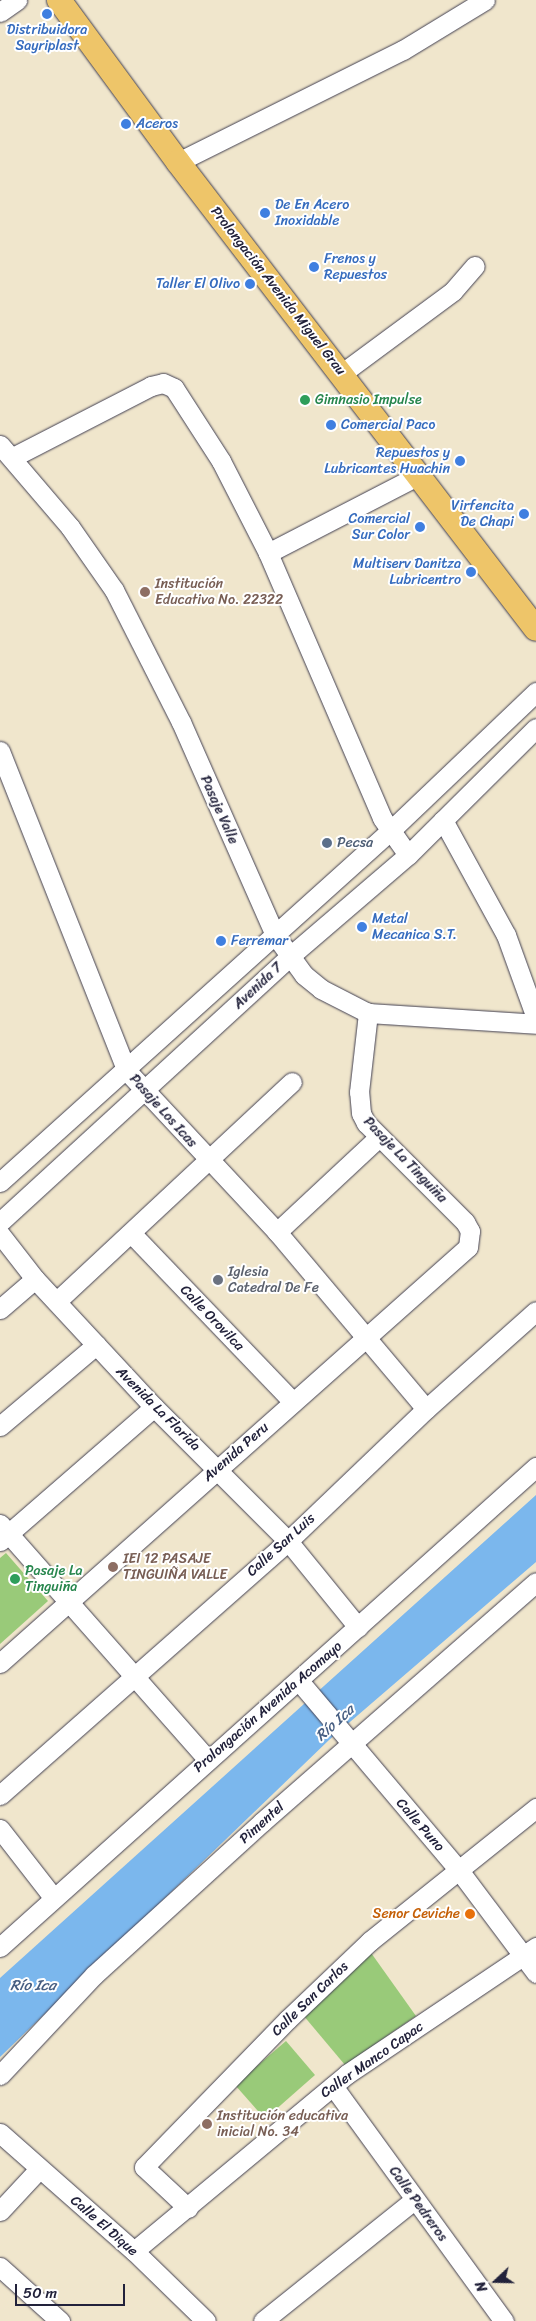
<!DOCTYPE html>
<meta charset="utf-8">
<style>
body{margin:0}
#map{position:relative;width:536px;height:2321px;overflow:hidden;background:#f0e6cc;font-family:Sriracha,sans-serif}
div>[style]{position:absolute}
.green>*{inset:0;background:#99ca79}
.water>*{inset:0;background:#7bb7ed}
.roads{filter:drop-shadow(0 0 1px #413f51) drop-shadow(0 0 1px #413f51)}
.minor>*{height:19px;margin:-9.5px;padding:0 9.5px;transform-origin:9.5px;border-radius:9.5px;background:#fff}
.major>*{height:24px;margin:-12px;padding:0 12px;transform-origin:12px;border-radius:12px;background:#eec569}
.dots>*{width:14px;height:14px;translate:-50% -50%;box-sizing:border-box;border:2px solid #fff;border-radius:50%}
span{translate:-50% -50%;white-space:nowrap;text-align:center;line-height:1.15;-webkit-text-stroke:4px #fff;paint-order:stroke}
.shop-label{font-size:14px;color:#366cbe}
.left{translate:0 -50%;text-align:left}
.right{translate:-100% -50%;text-align:right}
.street-label{font-size:14px;color:#22223b}
.leisure-label{font-size:14px;color:#27864d}
.education-label{font-size:14px;color:#785e54}
.service-label{font-size:14px;color:#4e5e75}
.worship-label{font-size:14px;color:#5b616d}
.food-label{font-size:14px;color:#c56008}
.water-label{font-size:15px;color:#465e82;font-style:italic}
.north{position:absolute;left:471px;top:2256px;width:50px;height:50px;-webkit-text-stroke:4px #fff;paint-order:stroke;rotate:249deg;font-size:14px;font-weight:700;line-height:20px;text-align:center;color:#22223b}
.north::after{content:'';display:block;margin:auto;width:18px;height:22px;background:#22223b;clip-path:polygon(50% 0,100% 100%,50% 72%,0 100%)}
.scale{position:absolute;left:15px;top:2284px;width:110px;height:22px;box-sizing:border-box;border:2px solid #22223b;border-top:0;padding-left:6px;font-size:15px;line-height:18px;white-space:nowrap;color:#22223b;-webkit-text-stroke:4px #fff;paint-order:stroke}
</style>
<div id="map">
<div class="green">
<div style="clip-path:polygon(6px 1553px,48px 1601px,0 1644px,0 1558px)"></div>
<div style="clip-path:polygon(369px 1950px,416px 2016px,345px 2065px,303px 2015px)"></div>
<div style="clip-path:polygon(286px 2041px,315px 2075px,265px 2119px,235px 2085px)"></div>
</div>
<div class="water">
<div style="clip-path:polygon(536px 1495px,536px 1562px,329px 1740px,0 2057px,0 1978px)"></div>
</div>
<div class="roads">
<div class="minor">
<div style="left:0;top:12px;width:21px;rotate:-35deg"></div>
<div style="left:178px;top:162px;width:251px;rotate:-26.5deg"></div>
<div style="left:403px;top:50px;width:96px;rotate:-31.4deg"></div>
<div style="left:341px;top:374px;width:139px;rotate:-36.5deg"></div>
<div style="left:453px;top:291px;width:33px;rotate:-49deg"></div>
<div style="left:0;top:445px;width:108px;rotate:49.5deg"></div>
<div style="left:70px;top:527px;width:77px;rotate:55.1deg"></div>
<div style="left:114px;top:590px;width:148px;rotate:63.1deg"></div>
<div style="left:181px;top:722px;width:233px;rotate:66.2deg"></div>
<div style="left:275px;top:935px;width:49px;rotate:54.1deg"></div>
<div style="left:304px;top:975px;width:22px;rotate:39deg"></div>
<div style="left:321px;top:989px;width:53px;rotate:27.1deg"></div>
<div style="left:368px;top:1013px;width:168px;rotate:3.7deg"></div>
<div style="left:13px;top:457px;width:155px;rotate:-27.2deg"></div>
<div style="left:151px;top:386px;width:12px;rotate:-14deg"></div>
<div style="left:163px;top:383px;width:12px;rotate:24deg"></div>
<div style="left:174px;top:388px;width:87px;rotate:57.2deg"></div>
<div style="left:221px;top:461px;width:103px;rotate:62.9deg"></div>
<div style="left:268px;top:553px;width:288px;rotate:66.7deg"></div>
<div style="left:382px;top:818px;width:45px;rotate:54.9deg"></div>
<div style="left:268px;top:553px;width:170px;rotate:-27.3deg"></div>
<div style="left:0;top:751px;width:343px;rotate:68.4deg"></div>
<div style="left:126px;top:1070px;width:221px;rotate:47deg"></div>
<div style="left:277px;top:1232px;width:231px;rotate:49.9deg"></div>
<div style="left:443px;top:820px;width:131px;rotate:61.3deg"></div>
<div style="left:506px;top:935px;width:88px;rotate:70.1deg"></div>
<div style="left:0;top:1182px;width:525px;rotate:-41.99deg"></div>
<div style="left:390px;top:831px;width:202px;rotate:-43.6deg"></div>
<div style="left:0;top:1222px;width:392px;rotate:-42.5deg"></div>
<div style="left:289px;top:957px;width:157px;rotate:-40.6deg"></div>
<div style="left:408px;top:855px;width:180px;rotate:-44.8deg"></div>
<div style="left:277px;top:1232px;width:139px;rotate:-43deg"></div>
<div style="left:131px;top:1233px;width:234px;rotate:46.2deg"></div>
<div style="left:0;top:1234px;width:57px;rotate:52.1deg"></div>
<div style="left:35px;top:1279px;width:175px;rotate:47.1deg"></div>
<div style="left:154px;top:1407px;width:190px;rotate:45deg"></div>
<div style="left:288px;top:1541px;width:111px;rotate:50.9deg"></div>
<div style="left:57px;top:1301px;width:321px;rotate:-43deg"></div>
<div style="left:0;top:1309px;width:46px;rotate:-40.6deg"></div>
<div style="left:0;top:1426px;width:126px;rotate:-40.2deg"></div>
<div style="left:0;top:1524px;width:313px;rotate:48.6deg"></div>
<div style="left:0;top:1541px;width:204px;rotate:-41deg"></div>
<div style="left:0;top:1663px;width:626px;rotate:-41.63deg"></div>
<div style="left:468px;top:1247px;width:16px;rotate:-83deg"></div>
<div style="left:470px;top:1231px;width:10px;rotate:-119deg"></div>
<div style="left:465px;top:1222px;width:140px;rotate:-135deg"></div>
<div style="left:366px;top:1123px;width:11px;rotate:-117deg"></div>
<div style="left:361px;top:1113px;width:21px;rotate:-95deg"></div>
<div style="left:359px;top:1092px;width:80px;rotate:-83.5deg"></div>
<div style="left:299px;top:1681px;width:246px;rotate:49.8deg"></div>
<div style="left:458px;top:1869px;width:130px;rotate:53.1deg"></div>
<div style="left:0;top:1795px;width:384px;rotate:-41.4deg"></div>
<div style="left:288px;top:1541px;width:191px;rotate:-43.7deg"></div>
<div style="left:426px;top:1409px;width:147px;rotate:-41.7deg"></div>
<div style="left:0;top:1829px;width:86px;rotate:52.1deg"></div>
<div style="left:0;top:1947px;width:720px;rotate:-41.85deg"></div>
<div style="left:0;top:2075px;width:137px;rotate:-46.8deg"></div>
<div style="left:94px;top:1975px;width:227px;rotate:-42.3deg"></div>
<div style="left:262px;top:1822px;width:364px;rotate:-41.2deg"></div>
<div style="left:333px;top:2086px;width:291px;rotate:54deg"></div>
<div style="left:0;top:2133px;width:179px;rotate:41.4deg"></div>
<div style="left:134px;top:2251px;width:100px;rotate:44.2deg"></div>
<div style="left:188px;top:2208px;width:60px;rotate:-137deg"></div>
<div style="left:144px;top:2167px;width:206px;rotate:-45.8deg"></div>
<div style="left:288px;top:2019px;width:113px;rotate:-43.6deg"></div>
<div style="left:370px;top:1941px;width:213px;rotate:-38.7deg"></div>
<div style="left:0;top:2211px;width:57px;rotate:-47.1deg"></div>
<div style="left:134px;top:2251px;width:277px;rotate:-39.7deg"></div>
<div style="left:347px;top:2074px;width:228px;rotate:-33.9deg"></div>
<div style="left:0;top:2267px;width:81px;rotate:42deg"></div>
<div style="left:263px;top:2321px;width:193px;rotate:-38.7deg"></div>
</div>
<div class="major">
<div style="left:59px;top:0;width:201px;rotate:53.7deg"></div>
<div style="left:178px;top:162px;width:588px;rotate:52.53deg"></div>
</div>
</div>
<div class="dots">
<div style="left:47px;top:14px;background:#3f7fe0"></div>
<div style="left:126px;top:124px;background:#3f7fe0"></div>
<div style="left:265px;top:213px;background:#3f7fe0"></div>
<div style="left:314px;top:267px;background:#3f7fe0"></div>
<div style="left:250px;top:284px;background:#3f7fe0"></div>
<div style="left:305px;top:400px;background:#2e9e5b"></div>
<div style="left:331px;top:425px;background:#3f7fe0"></div>
<div style="left:460px;top:461px;background:#3f7fe0"></div>
<div style="left:524px;top:514px;background:#3f7fe0"></div>
<div style="left:420px;top:527px;background:#3f7fe0"></div>
<div style="left:471px;top:572px;background:#3f7fe0"></div>
<div style="left:145px;top:592px;background:#8d6e63"></div>
<div style="left:327px;top:843px;background:#5c6f8a"></div>
<div style="left:362px;top:927px;background:#3f7fe0"></div>
<div style="left:221px;top:941px;background:#3f7fe0"></div>
<div style="left:218px;top:1280px;background:#6b7280"></div>
<div style="left:113px;top:1567px;background:#8d6e63"></div>
<div style="left:15px;top:1579px;background:#2e9e5b"></div>
<div style="left:470px;top:1914px;background:#e8710a"></div>
<div style="left:207px;top:2124px;background:#8d6e63"></div>
</div>
<div class="shop-label">
<span style="left:47px;top:38px">Distribuidora<br>Sayriplast</span>
<span class="left" style="left:136px;top:124px">Aceros</span>
<span class="left" style="left:275px;top:213px">De En Acero<br>Inoxidable</span>
<span class="left" style="left:324px;top:267px">Frenos y<br>Repuestos</span>
<span class="right" style="left:240px;top:284px">Taller El Olivo</span>
<span class="left" style="left:341px;top:425px">Comercial Paco</span>
<span class="right" style="left:450px;top:461px">Repuestos y<br>Lubricantes Huachin</span>
<span class="right" style="left:514px;top:514px">Virfencita<br>De Chapi</span>
<span class="right" style="left:410px;top:527px">Comercial<br>Sur Color</span>
<span class="right" style="left:461px;top:572px">Multiserv Danitza<br>Lubricentro</span>
<span class="left" style="left:372px;top:927px">Metal<br>Mecanica S.T.</span>
<span class="left" style="left:231px;top:941px">Ferremar</span>
</div>
<div class="street-label">
<span style="left:278px;top:291px;rotate:52deg">Prolongación Avenida Miguel Grau</span>
<span style="left:219px;top:810px;rotate:66deg">Pasaje Valle</span>
<span style="left:258px;top:986px;rotate:-43deg">Avenida 7</span>
<span style="left:163px;top:1111px;rotate:48deg">Pasaje Los Icas</span>
<span style="left:405px;top:1160px;rotate:46deg">Pasaje La Tinguiña</span>
<span style="left:212px;top:1318px;rotate:46deg">Calle Orovilca</span>
<span style="left:158px;top:1409px;rotate:45deg">Avenida La Florida</span>
<span style="left:236px;top:1452px;rotate:-41deg">Avenida Peru</span>
<span style="left:281px;top:1545px;rotate:-42deg">Calle San Luis</span>
<span style="left:268px;top:1707px;rotate:-41deg">Prolongación Avenida Acomayo</span>
<span style="left:262px;top:1823px;rotate:-42deg">Pimentel</span>
<span style="left:420px;top:1825px;rotate:49deg">Calle Puno</span>
<span style="left:310px;top:1999px;rotate:-44deg">Calle San Carlos</span>
<span style="left:372px;top:2060px;rotate:-35deg">Caller Manco Capac</span>
<span style="left:418px;top:2204px;rotate:54deg">Calle Pedreros</span>
<span style="left:104px;top:2226px;rotate:41deg">Calle El Dique</span>
</div>
<div class="leisure-label">
<span class="left" style="left:315px;top:400px">Gimnasio Impulse</span>
<span class="left" style="left:25px;top:1579px">Pasaje La<br>Tinguiña</span>
</div>
<div class="education-label">
<span class="left" style="left:155px;top:592px">Institución<br>Educativa No. 22322</span>
<span class="left" style="left:123px;top:1567px">IEI 12 PASAJE<br>TINGUIÑA VALLE</span>
<span class="left" style="left:217px;top:2124px">Institución educativa<br>inicial No. 34</span>
</div>
<div class="service-label">
<span class="left" style="left:337px;top:843px">Pecsa</span>
</div>
<div class="worship-label">
<span class="left" style="left:228px;top:1280px">Iglesia<br>Catedral De Fe</span>
</div>
<div class="food-label">
<span class="right" style="left:460px;top:1914px">Senor Ceviche</span>
</div>
<div class="water-label">
<span style="left:335px;top:1723px;rotate:-42deg">Río Ica</span>
<span style="left:33px;top:1986px">Río Ica</span>
</div>
<div class="north">N</div>
<div class="scale">50 m</div>
</div>
